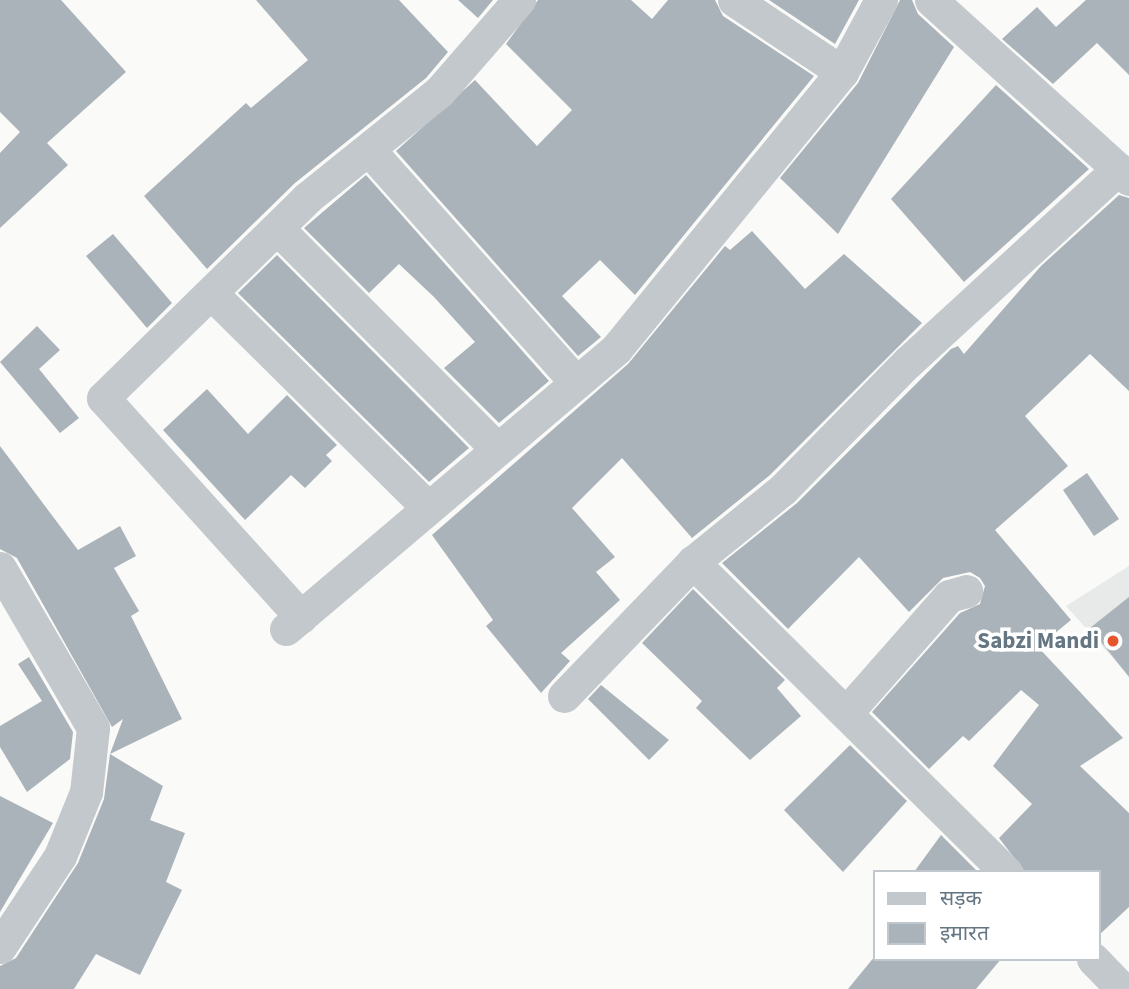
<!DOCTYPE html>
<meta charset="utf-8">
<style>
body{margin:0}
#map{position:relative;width:1129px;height:989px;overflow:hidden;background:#fafaf8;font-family:"Source Sans 3","Noto Sans Devanagari",sans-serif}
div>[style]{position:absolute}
.built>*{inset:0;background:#e8e9e9}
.building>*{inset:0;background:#aab3b9}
.minor>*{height:33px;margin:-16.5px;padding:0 16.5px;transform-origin:16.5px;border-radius:16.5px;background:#c3c8cc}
.dots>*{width:19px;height:19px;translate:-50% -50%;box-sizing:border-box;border:4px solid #fff;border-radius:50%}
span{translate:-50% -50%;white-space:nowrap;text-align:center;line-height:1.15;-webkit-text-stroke:7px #fff;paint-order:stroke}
.poi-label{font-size:23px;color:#657683;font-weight:700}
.right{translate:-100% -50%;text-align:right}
.legend{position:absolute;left:873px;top:870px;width:228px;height:91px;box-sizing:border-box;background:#fff;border:2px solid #c1c8cd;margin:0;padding:9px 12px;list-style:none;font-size:21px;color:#657683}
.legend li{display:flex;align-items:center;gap:14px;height:35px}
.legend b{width:35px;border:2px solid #c1c8cd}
</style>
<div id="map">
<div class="built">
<div style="clip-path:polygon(1129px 566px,1129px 676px,1066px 606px)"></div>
</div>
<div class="building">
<div style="clip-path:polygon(0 0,61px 0,126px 72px,47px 143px,68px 165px,0 228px,0 153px,20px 132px,0 112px)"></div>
<div style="clip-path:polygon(256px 0,399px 0,448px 52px,426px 78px,295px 183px,207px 269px,144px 196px,246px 103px,251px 108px,308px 60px)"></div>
<div style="clip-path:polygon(458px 0,493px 0,478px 18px)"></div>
<div style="clip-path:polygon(538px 0,631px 0,652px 19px,668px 0,715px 0,723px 16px,814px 76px,635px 295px,600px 260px,562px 296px,601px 337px,578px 356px,396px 151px,475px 80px,537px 146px,572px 110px,506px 44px)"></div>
<div style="clip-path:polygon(769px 0,859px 0,835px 44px)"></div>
<div style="clip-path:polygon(900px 0,912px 0,918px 14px,954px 47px,838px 234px,780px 178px,858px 83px)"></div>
<div style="clip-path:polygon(1086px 0,1129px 0,1129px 75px,1097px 43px,1053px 84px,1002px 39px,1037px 7px,1056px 27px)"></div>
<div style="clip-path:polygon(996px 85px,1089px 169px,964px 282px,891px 199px)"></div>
<div style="clip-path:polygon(366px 175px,549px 381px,499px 423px,444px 368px,475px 342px,434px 297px,399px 264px,369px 293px,304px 228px)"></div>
<div style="clip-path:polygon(1119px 195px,1129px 198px,1129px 391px,1090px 354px,1025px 416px,1068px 466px,995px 530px,1071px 620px,1038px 647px,1123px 738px,1080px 766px,1129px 813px,1129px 907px,1099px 935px,1099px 872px,1025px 872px,999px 838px,1032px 804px,993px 766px,1039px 705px,1021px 690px,969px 741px,963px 736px,929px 769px,872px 712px,960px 613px,980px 604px,985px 586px,980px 578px,970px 572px,943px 578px,909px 612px,859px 557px,788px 629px,722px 563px,797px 503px,951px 349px,958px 346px,964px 354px,1041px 266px)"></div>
<div style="clip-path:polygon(752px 231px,805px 289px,844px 254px,922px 323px,770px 475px,692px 538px,622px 458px,572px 508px,615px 557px,596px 572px,620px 600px,561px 653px,570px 661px,541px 693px,486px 626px,493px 620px,432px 535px,628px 364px,725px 246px,730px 250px)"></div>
<div style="clip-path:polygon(113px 234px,172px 303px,147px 328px,86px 256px)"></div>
<div style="clip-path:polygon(277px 255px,469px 448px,429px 482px,238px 293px)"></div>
<div style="clip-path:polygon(37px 326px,60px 350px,39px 369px,79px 418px,60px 433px,0 362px)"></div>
<div style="clip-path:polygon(207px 389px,248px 434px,287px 395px,337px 445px,326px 455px,332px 461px,305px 488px,291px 475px,245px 520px,163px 430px)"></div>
<div style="clip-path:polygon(0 446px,78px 550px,120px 526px,136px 556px,114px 568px,139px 611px,131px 616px,182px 719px,110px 754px,163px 786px,150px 820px,185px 833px,166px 882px,182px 890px,140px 975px,96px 954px,74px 989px,0 989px,0 966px,16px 958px,78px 863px,104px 799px,110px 754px,123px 719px,112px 727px,17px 558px,0 549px)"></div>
<div style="clip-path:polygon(1087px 473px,1119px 519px,1094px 536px,1063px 490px)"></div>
<div style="clip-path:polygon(693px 589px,785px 680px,777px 688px,801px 716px,750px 760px,696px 708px,702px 701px,642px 643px)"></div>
<div style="clip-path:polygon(1129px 597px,1129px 677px,1090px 628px)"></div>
<div style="clip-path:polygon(29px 657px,73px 732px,70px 759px,27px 792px,0 747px,0 726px,42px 701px,18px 664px)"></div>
<div style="clip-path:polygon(601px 685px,669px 740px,649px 760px,588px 699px)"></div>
<div style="clip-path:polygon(850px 745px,907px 801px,843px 872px,784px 810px)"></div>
<div style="clip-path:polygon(0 796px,53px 823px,0 912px)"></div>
<div style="clip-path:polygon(941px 835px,978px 872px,914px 872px)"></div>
<div style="clip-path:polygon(875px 956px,875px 959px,1001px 959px,976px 989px,848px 989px)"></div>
</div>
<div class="minor">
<div style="left:734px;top:0;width:130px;rotate:33.7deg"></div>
<div style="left:931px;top:0;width:267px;rotate:42.1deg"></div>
<div style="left:370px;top:151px;width:310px;rotate:48.3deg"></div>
<div style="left:277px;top:228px;width:312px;rotate:45.1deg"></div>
<div style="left:212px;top:294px;width:304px;rotate:44.7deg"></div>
<div style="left:0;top:568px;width:185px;rotate:59.8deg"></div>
<div style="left:93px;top:728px;width:64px;rotate:96.2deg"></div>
<div style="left:86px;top:792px;width:69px;rotate:112.1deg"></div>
<div style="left:60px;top:856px;width:109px;rotate:123.4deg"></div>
<div style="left:301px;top:617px;width:295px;rotate:-132.1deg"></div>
<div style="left:103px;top:398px;width:286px;rotate:-44.4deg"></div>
<div style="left:307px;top:198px;width:169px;rotate:-38.8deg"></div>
<div style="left:439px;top:92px;width:122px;rotate:-49deg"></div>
<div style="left:286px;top:629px;width:433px;rotate:-40.3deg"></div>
<div style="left:616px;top:349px;width:357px;rotate:-50.8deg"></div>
<div style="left:842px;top:72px;width:82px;rotate:-61.6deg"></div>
<div style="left:564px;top:696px;width:186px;rotate:-46.1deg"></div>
<div style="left:847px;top:712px;width:154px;rotate:-48.7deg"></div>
<div style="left:949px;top:596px;width:18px;rotate:-16deg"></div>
<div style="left:1006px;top:872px;width:441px;rotate:-135.3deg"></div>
<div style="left:693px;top:562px;width:116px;rotate:-39deg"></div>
<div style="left:783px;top:489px;width:178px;rotate:-45.5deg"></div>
<div style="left:908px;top:362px;width:285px;rotate:-42.6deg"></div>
<div style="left:1093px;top:959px;width:42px;rotate:46deg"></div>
</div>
<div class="dots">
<div style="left:1113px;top:641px;background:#e4572e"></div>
</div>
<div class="poi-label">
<span class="right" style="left:1099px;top:641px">Sabzi Mandi</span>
</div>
<ul class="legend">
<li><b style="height:9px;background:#c3c8cc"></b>सड़क</li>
<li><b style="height:19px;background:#aab3b9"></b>इमारत</li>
</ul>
</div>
